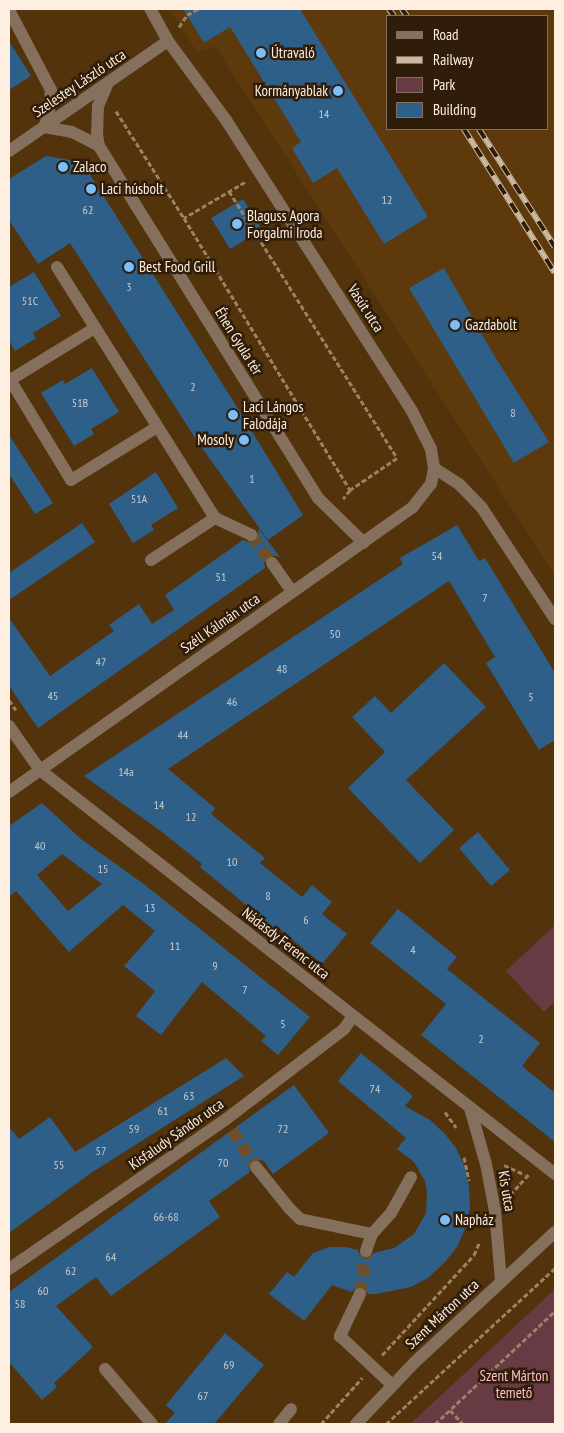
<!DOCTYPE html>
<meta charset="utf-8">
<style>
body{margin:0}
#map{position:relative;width:564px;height:1433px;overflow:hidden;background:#53330c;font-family:"PT Sans Narrow",sans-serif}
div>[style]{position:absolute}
.built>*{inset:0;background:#5d390b}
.green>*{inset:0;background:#673a44}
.building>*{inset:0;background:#2d5f89}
.minor-tunnel>*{height:12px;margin-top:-6px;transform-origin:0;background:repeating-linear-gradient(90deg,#6d4f2c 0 12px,transparent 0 18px)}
.path>*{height:3px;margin-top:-1.5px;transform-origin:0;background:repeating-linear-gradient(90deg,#9b8265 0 5px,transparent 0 7.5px)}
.minor>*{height:12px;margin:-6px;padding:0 6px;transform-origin:6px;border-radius:6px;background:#84705c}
.rail>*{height:5.5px;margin-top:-2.75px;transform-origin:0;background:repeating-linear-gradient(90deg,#301d09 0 11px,#ccb8a2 0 22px);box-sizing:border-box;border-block:1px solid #ccb8a2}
.dots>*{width:14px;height:14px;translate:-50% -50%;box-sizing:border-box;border:2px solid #301d09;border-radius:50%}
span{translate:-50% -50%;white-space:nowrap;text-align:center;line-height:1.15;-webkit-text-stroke:5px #301d09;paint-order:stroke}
.number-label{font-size:12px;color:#cacbca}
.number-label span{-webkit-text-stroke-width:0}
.poi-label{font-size:15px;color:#feefe0}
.left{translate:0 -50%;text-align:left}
.right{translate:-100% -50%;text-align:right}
.street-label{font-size:15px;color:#feefe0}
.park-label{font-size:15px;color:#fbbfca}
.frame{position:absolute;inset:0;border:10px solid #feefe0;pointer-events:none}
.legend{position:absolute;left:386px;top:15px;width:162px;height:115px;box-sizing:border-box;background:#301d09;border:1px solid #82715f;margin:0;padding:6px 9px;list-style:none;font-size:15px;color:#feefe0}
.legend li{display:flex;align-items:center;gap:10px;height:25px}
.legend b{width:25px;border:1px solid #82715f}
</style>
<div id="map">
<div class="built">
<div style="clip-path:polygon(evenodd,169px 9px,555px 9px,555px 576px,215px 46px,197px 52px,169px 9px,388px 16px,548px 16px,548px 129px,388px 129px,388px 16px)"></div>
</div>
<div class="green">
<div style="clip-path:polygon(555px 925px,555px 1001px,544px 1012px,506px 971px)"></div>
<div style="clip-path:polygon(555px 1289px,555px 1424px,410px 1424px,450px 1387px)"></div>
</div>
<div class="building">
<div style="clip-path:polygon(183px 9px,300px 9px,428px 217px,384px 244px,337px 168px,313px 183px,292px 148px,301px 142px,230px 27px,204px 43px)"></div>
<div style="clip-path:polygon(9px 41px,31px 76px,9px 90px)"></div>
<div style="clip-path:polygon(46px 156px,82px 162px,242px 415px,303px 515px,268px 540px,197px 441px,70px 243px,38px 264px,9px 220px,9px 179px)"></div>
<div style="clip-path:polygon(243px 199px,262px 230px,230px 249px,211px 218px)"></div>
<div style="clip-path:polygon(444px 268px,492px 352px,549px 442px,514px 463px,409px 288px)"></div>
<div style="clip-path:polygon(34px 272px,61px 316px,33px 333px,36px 338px,15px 351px,9px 340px,9px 287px)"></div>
<div style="clip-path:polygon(92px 368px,119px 412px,91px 429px,94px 434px,74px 446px,41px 393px,63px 380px,65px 384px)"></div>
<div style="clip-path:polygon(9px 435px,53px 503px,35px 514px,9px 474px)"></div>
<div style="clip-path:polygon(156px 472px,178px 508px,151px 525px,154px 530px,133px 543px,109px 504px)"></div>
<div style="clip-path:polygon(82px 523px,95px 542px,9px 600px,9px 573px)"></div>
<div style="clip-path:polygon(457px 525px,479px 561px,485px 558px,555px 673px,555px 740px,539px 750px,486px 663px,495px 657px,449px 581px,168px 769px,215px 808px,211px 814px,265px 858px,260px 863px,302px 897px,312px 885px,332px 902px,322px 914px,347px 934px,322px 964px,276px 926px,274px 928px,234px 895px,200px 867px,202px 864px,162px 832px,84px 776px,403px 564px,400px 558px)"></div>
<div style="clip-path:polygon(259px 529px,280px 557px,272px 555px,267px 557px,264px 563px,265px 568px,38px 728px,9px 686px,9px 618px,50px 676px,114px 631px,109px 625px,139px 604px,152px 624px,174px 610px,165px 595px,243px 540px,251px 543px,256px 541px)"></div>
<div style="clip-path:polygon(444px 663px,486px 707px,406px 780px,454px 830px,420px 863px,348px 788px,385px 752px,352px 717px,375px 696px,391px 713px)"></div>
<div style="clip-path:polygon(evenodd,42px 803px,81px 839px,145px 885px,310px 1017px,278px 1055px,261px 1041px,266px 1036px,202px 982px,161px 1035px,136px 1016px,155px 991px,124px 966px,155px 931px,123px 905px,69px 952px,16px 891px,9px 897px,9px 826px,42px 803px,62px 854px,102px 884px,68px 911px,37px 875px,62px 854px)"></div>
<div style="clip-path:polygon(478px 832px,510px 870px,491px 886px,459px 848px)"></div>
<div style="clip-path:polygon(398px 909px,457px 957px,447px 969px,540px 1043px,522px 1066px,555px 1093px,555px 1142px,421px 1035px,446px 1004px,370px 943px)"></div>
<div style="clip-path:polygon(361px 1053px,413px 1096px,405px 1106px,430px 1120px,445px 1134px,456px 1148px,465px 1167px,469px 1187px,470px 1208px,466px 1226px,457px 1247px,445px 1262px,428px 1278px,411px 1287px,376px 1294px,368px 1294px,363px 1287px,356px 1287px,352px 1292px,332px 1285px,304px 1321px,269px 1294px,287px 1272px,294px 1277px,313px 1253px,329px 1247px,346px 1247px,358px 1250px,360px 1257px,367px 1259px,374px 1253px,394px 1248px,414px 1234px,426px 1213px,427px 1192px,425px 1181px,414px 1162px,397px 1149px,406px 1138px,338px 1081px)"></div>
<div style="clip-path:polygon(226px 1058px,244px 1076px,91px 1173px,9px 1233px,9px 1127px,19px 1139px,50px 1117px,75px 1152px)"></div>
<div style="clip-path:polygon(294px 1085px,329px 1133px,273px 1174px,264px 1161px,255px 1159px,251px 1160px,248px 1165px,250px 1172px,209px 1201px,220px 1217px,111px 1296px,96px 1277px,56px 1306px,93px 1347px,54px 1383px,57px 1387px,42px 1400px,9px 1362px,9px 1292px)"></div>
<div style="clip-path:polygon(225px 1333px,264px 1365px,214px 1424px,165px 1424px,175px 1413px,166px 1405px)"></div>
</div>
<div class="minor-tunnel">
<div style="left:251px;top:535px;width:35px;rotate:53deg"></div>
<div style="left:232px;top:1130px;width:44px;rotate:57deg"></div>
<div style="left:360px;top:1294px;width:43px;rotate:-82.1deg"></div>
</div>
<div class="path">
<div style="left:179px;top:27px;width:14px;rotate:-56deg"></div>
<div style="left:187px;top:15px;width:13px;rotate:-29deg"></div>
<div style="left:116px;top:111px;width:127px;rotate:57.6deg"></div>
<div style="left:245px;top:182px;width:71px;rotate:149.5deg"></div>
<div style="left:184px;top:218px;width:319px;rotate:58.6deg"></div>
<div style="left:350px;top:490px;width:11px;rotate:128deg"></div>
<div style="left:229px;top:191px;width:315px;rotate:57.8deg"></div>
<div style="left:397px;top:458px;width:57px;rotate:145.8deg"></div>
<div style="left:9px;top:700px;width:12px;rotate:55deg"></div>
<div style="left:445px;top:1112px;width:19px;rotate:54deg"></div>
<div style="left:464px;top:1157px;width:24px;rotate:78deg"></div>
<div style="left:504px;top:1165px;width:23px;rotate:25deg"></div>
<div style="left:510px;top:1195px;width:28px;rotate:-48deg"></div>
<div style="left:382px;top:1355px;width:136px;rotate:-47.4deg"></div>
<div style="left:474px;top:1255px;width:13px;rotate:-67deg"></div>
<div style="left:450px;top:1410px;width:19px;rotate:47deg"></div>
<div style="left:321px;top:1424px;width:62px;rotate:-48.3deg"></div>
<div style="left:386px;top:1424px;width:230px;rotate:-42.7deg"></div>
<div style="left:435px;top:1424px;width:165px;rotate:-43.3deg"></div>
</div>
<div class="minor">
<div style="left:9px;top:10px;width:90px;rotate:62.3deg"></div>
<div style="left:51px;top:90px;width:24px;rotate:95deg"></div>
<div style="left:49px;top:114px;width:14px;rotate:111deg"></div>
<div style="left:107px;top:85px;width:23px;rotate:113deg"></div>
<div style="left:98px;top:106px;width:29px;rotate:92deg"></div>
<div style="left:97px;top:135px;width:11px;rotate:80deg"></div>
<div style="left:99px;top:146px;width:415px;rotate:58.1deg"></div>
<div style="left:318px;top:498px;width:64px;rotate:44.4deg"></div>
<div style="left:44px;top:127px;width:28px;rotate:10deg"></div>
<div style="left:72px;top:132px;width:30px;rotate:27deg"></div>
<div style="left:9px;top:151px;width:193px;rotate:-34.7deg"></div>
<div style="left:57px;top:267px;width:297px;rotate:57.8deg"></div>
<div style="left:215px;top:518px;width:40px;rotate:25deg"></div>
<div style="left:9px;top:378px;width:119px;rotate:58.7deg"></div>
<div style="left:71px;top:480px;width:101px;rotate:-31.6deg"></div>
<div style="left:10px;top:380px;width:100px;rotate:-31.5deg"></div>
<div style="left:434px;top:468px;width:30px;rotate:33deg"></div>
<div style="left:459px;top:484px;width:33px;rotate:46deg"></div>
<div style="left:482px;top:508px;width:133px;rotate:56.7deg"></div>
<div style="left:151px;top:560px;width:77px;rotate:-33.3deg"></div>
<div style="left:272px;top:563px;width:35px;rotate:55deg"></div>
<div style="left:9px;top:726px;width:54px;rotate:54.8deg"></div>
<div style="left:40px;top:770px;width:655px;rotate:38.11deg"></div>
<div style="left:9px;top:792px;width:493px;rotate:-35.2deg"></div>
<div style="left:412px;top:508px;width:31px;rotate:-52deg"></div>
<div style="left:431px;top:484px;width:16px;rotate:-79deg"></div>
<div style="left:434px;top:468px;width:19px;rotate:-99deg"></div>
<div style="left:431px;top:449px;width:42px;rotate:-116.6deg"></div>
<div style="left:412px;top:411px;width:345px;rotate:-122.6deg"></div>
<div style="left:226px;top:120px;width:98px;rotate:-126.3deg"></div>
<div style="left:168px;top:41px;width:37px;rotate:-119deg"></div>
<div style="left:470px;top:1108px;width:58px;rotate:74.1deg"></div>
<div style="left:486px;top:1164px;width:48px;rotate:79.2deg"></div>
<div style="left:495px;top:1211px;width:70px;rotate:85.1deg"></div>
<div style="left:256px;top:1167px;width:53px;rotate:51.2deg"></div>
<div style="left:289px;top:1208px;width:16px;rotate:45deg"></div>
<div style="left:300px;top:1219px;width:74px;rotate:11.8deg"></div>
<div style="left:366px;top:1251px;width:18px;rotate:-71deg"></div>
<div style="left:372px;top:1234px;width:28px;rotate:-48deg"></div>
<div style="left:391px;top:1213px;width:41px;rotate:-60.9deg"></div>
<div style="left:9px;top:1269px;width:262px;rotate:-34.6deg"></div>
<div style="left:225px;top:1120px;width:150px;rotate:-37.4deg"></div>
<div style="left:344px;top:1029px;width:16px;rotate:-55deg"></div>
<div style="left:360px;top:1294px;width:47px;rotate:115.5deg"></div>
<div style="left:340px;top:1336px;width:71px;rotate:43.3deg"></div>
<div style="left:105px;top:1369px;width:72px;rotate:49.5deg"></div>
<div style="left:279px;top:1424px;width:19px;rotate:-51deg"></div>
<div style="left:356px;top:1424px;width:86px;rotate:-46.4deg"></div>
<div style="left:415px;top:1362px;width:191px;rotate:-42.9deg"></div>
</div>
<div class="rail">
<div style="left:389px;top:9px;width:9px;rotate:54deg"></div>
<div style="left:402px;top:9px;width:9px;rotate:54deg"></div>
<div style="left:464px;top:129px;width:170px;rotate:57.7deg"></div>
<div style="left:479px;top:129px;width:140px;rotate:57.2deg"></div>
</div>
<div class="dots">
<div style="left:261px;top:53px;background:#7cbef9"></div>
<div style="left:338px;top:91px;background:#7cbef9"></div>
<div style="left:63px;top:167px;background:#7cbef9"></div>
<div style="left:91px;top:189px;background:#7cbef9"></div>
<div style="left:237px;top:224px;background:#7cbef9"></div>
<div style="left:129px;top:267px;background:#7cbef9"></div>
<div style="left:455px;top:325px;background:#7cbef9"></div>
<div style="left:233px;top:415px;background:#7cbef9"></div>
<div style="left:244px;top:440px;background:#7cbef9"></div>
<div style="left:445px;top:1220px;background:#7cbef9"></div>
</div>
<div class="number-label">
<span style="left:324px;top:114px">14</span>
<span style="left:387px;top:200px">12</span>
<span style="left:88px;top:210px">62</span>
<span style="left:129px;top:287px">3</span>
<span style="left:30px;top:301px">51C</span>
<span style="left:193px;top:387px">2</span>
<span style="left:80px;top:403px">51B</span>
<span style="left:513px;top:413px">8</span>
<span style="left:252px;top:479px">1</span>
<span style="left:139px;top:499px">51A</span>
<span style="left:437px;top:556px">54</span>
<span style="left:221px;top:577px">51</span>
<span style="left:485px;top:598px">7</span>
<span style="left:335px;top:634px">50</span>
<span style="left:101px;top:662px">47</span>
<span style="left:282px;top:669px">48</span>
<span style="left:53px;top:696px">45</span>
<span style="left:531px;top:697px">5</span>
<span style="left:232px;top:702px">46</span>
<span style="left:183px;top:735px">44</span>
<span style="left:126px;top:772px">14a</span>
<span style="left:159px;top:805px">14</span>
<span style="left:191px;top:817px">12</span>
<span style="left:40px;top:846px">40</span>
<span style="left:232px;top:862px">10</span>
<span style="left:103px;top:869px">15</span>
<span style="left:268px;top:896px">8</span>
<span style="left:150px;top:908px">13</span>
<span style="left:306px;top:920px">6</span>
<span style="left:175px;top:946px">11</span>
<span style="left:413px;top:950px">4</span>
<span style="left:215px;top:966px">9</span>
<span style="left:245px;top:990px">7</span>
<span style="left:283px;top:1024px">5</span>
<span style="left:481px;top:1039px">2</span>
<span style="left:375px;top:1089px">74</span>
<span style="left:189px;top:1096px">63</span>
<span style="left:163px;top:1111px">61</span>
<span style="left:134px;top:1129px">59</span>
<span style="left:283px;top:1129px">72</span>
<span style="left:101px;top:1151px">57</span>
<span style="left:223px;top:1163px">70</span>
<span style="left:59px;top:1165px">55</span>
<span style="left:166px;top:1217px">66-68</span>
<span style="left:111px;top:1257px">64</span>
<span style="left:71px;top:1271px">62</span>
<span style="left:43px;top:1291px">60</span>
<span style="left:20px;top:1304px">58</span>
<span style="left:229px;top:1365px">69</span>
<span style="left:203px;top:1396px">67</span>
</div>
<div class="poi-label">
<span class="left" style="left:271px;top:53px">Útravaló</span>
<span class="right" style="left:328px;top:91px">Kormányablak</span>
<span class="left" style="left:73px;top:167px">Zalaco</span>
<span class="left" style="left:101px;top:189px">Laci húsbolt</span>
<span class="left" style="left:247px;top:224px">Blaguss Agora<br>Forgalmi Iroda</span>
<span class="left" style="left:139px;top:267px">Best Food Grill</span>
<span class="left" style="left:465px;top:325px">Gazdabolt</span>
<span class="left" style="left:243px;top:415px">Laci Lángos<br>Falodája</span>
<span class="right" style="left:234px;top:440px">Mosoly</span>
<span class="left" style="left:455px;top:1220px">Napház</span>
</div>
<div class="street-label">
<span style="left:79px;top:83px;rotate:-34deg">Szelestey László utca</span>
<span style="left:366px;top:308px;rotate:57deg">Vasút utca</span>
<span style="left:239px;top:341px;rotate:58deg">Éhen Gyula tér</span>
<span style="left:220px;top:623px;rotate:-35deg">Széll Kálmán utca</span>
<span style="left:286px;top:943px;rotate:38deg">Nádasdy Ferenc utca</span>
<span style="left:176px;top:1134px;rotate:-35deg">Kisfaludy Sándor utca</span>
<span style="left:507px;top:1191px;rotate:80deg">Kis utca</span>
<span style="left:442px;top:1314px;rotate:-43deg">Szent Márton utca</span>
</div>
<div class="park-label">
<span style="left:514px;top:1384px">Szent Márton<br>temető</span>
</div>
<div class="frame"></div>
<ul class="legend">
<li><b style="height:6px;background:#84705c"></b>Road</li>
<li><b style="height:6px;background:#ccb8a2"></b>Railway</li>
<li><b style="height:14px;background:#673a44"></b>Park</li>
<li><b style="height:14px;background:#2d5f89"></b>Building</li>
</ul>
</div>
